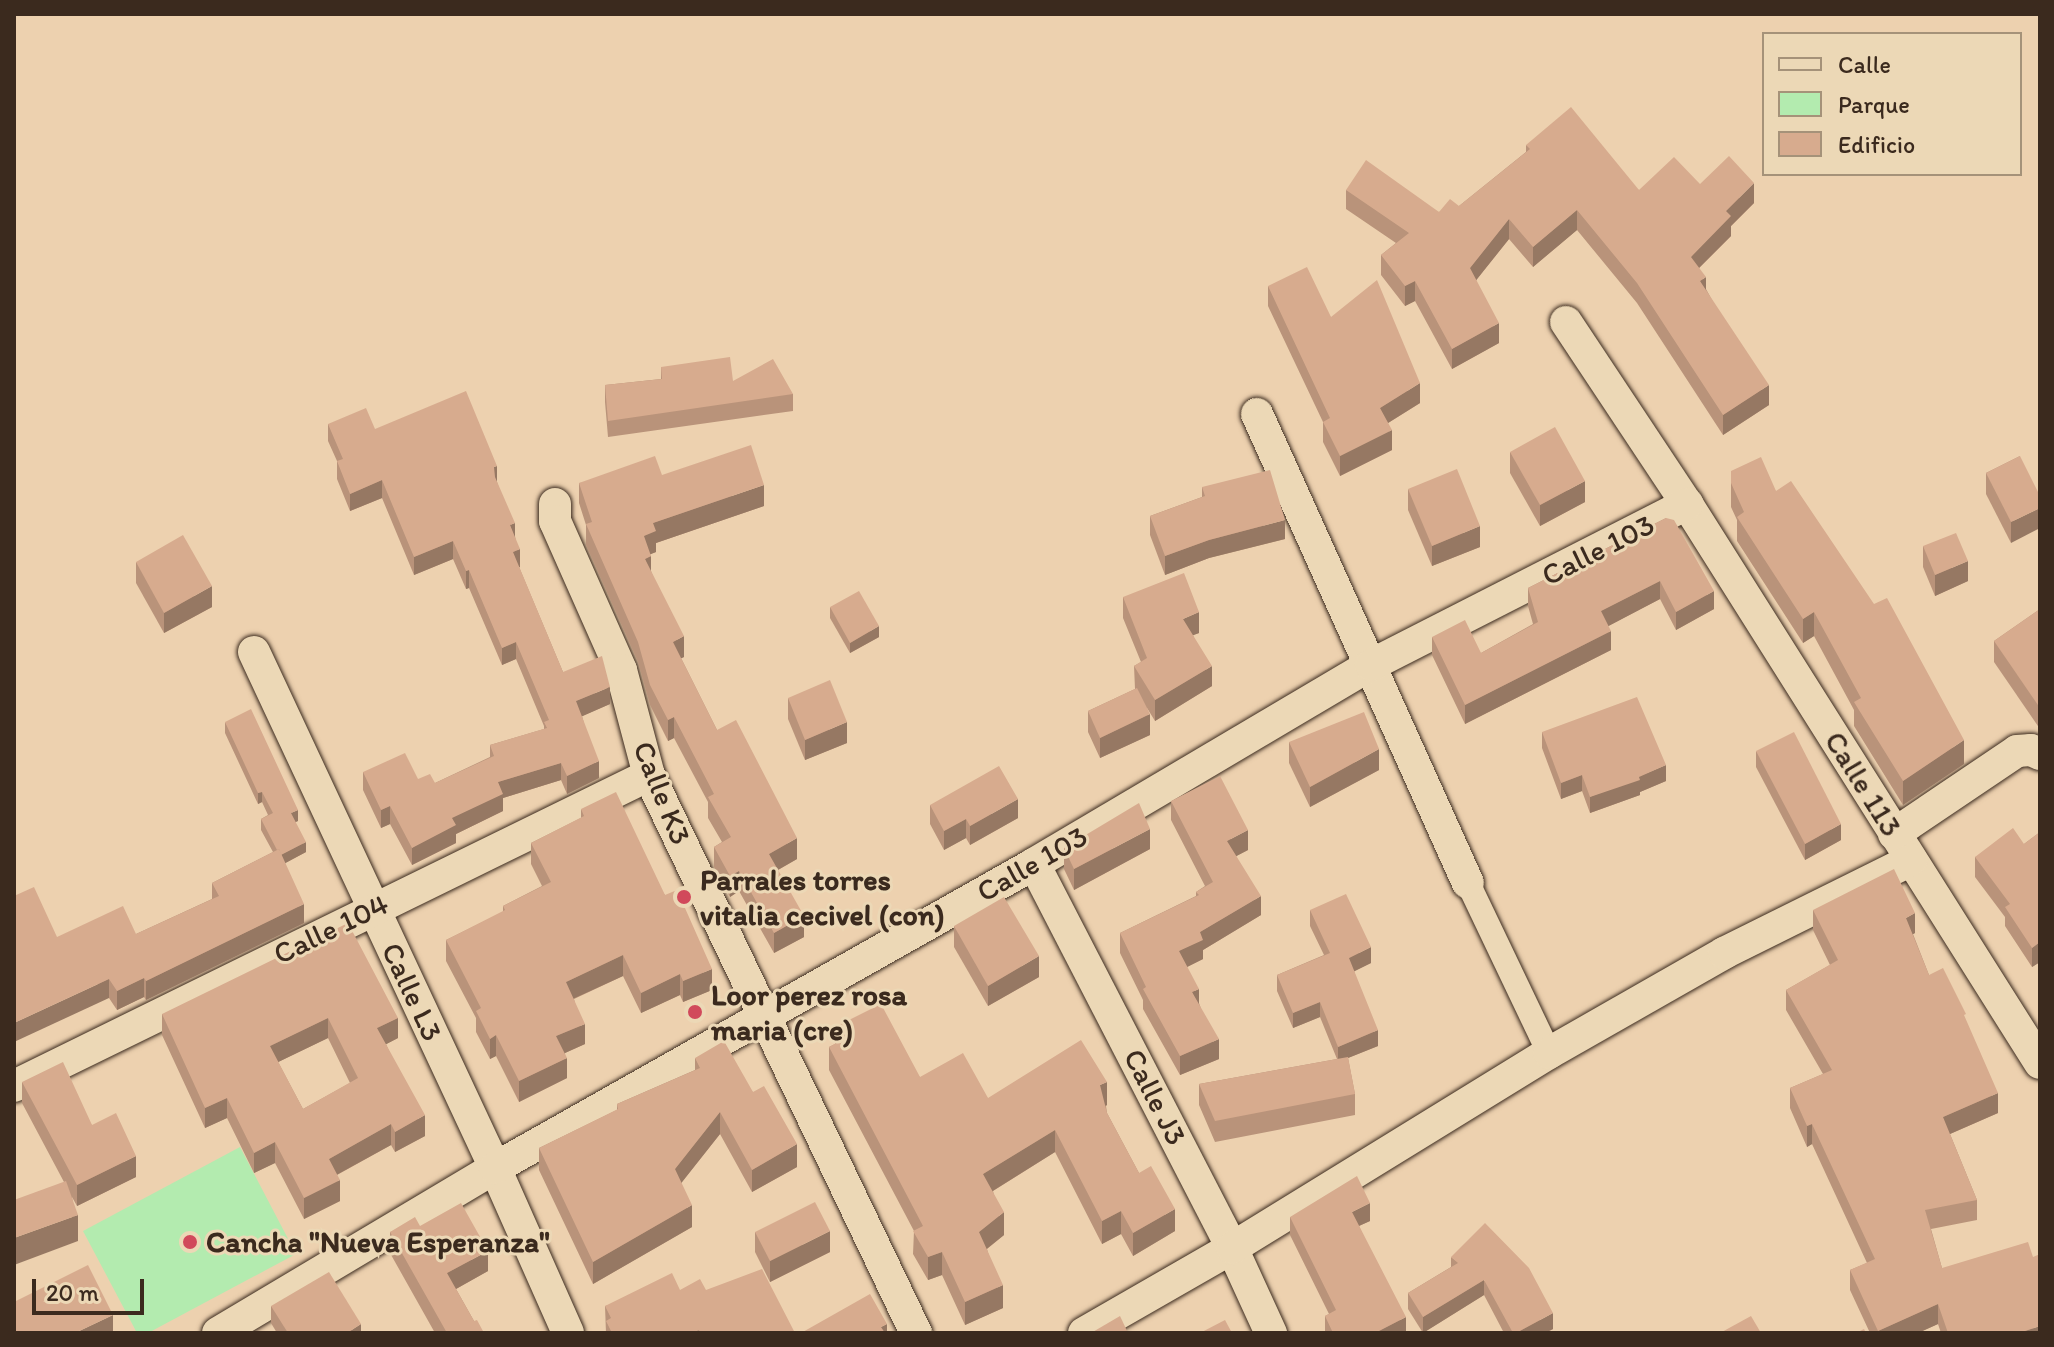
<!DOCTYPE html>
<style>
body{margin:0}
#map{position:relative;width:2054px;height:1347px;overflow:hidden;background:#edd1af;font-family:Itim,sans-serif}
div>[style]{position:absolute}
.green>*{inset:0;background:#b3ebaf}
.roads{filter:drop-shadow(0 0 2px #3b2a1e) drop-shadow(0 0 2px #3b2a1e)}
.pedestrian>*{height:24px;margin:-12px;padding:0 12px;transform-origin:12px;border-radius:12px;background:#ecd8b6}
.minor>*{height:32px;margin:-16px;padding:0 16px;transform-origin:16px;border-radius:16px;background:#ecd8b6}
.wall>*{inset:0;background:#b9937a}
.shaded-wall>*{inset:0;background:#967863}
.building>*{inset:0;background:#d7ab8e}
.dots>*{width:22px;height:22px;translate:-50% -50%;box-sizing:border-box;border:4px solid #ecd8b6;border-radius:50%}
span{translate:-50% -50%;white-space:nowrap;text-align:center;line-height:1.15;-webkit-text-stroke:6px #ecd8b6;paint-order:stroke}
.street-label{font-size:30px;color:#3b2a1e}
.poi-label{font-size:30px;color:#3b2a1e;font-weight:700}
.left{translate:0 -50%;text-align:left}
.frame{position:absolute;inset:0;border:16px solid #3b2a1e;pointer-events:none}
.legend{position:absolute;left:1762px;top:32px;width:260px;height:144px;box-sizing:border-box;background:#ecd8b6;border:2px solid #a59279;margin:0;padding:10px 14px;list-style:none;font-size:24px;color:#3b2a1e}
.legend li{display:flex;align-items:center;gap:16px;height:40px}
.legend b{width:40px;border:2px solid #a59279}
.scale{position:absolute;left:32px;top:1279px;width:112px;height:36px;box-sizing:border-box;border:4px solid #3b2a1e;border-top:0;padding-left:10px;font-size:24px;line-height:28px;white-space:nowrap;color:#3b2a1e;-webkit-text-stroke:6px #ecd8b6;paint-order:stroke}
</style>
<div id="map">
<div class="green">
<div style="clip-path:polygon(240px 1147px,296px 1254px,148px 1333px,137px 1333px,83px 1231px)"></div>
</div>
<div class="roads">
<div class="pedestrian">
<div style="left:1468px;top:883px;width:188px;rotate:64.5deg"></div>
</div>
<div class="minor">
<div style="left:1566px;top:322px;width:219px;rotate:56.4deg"></div>
<div style="left:1687px;top:504px;width:661px;rotate:57.73deg"></div>
<div style="left:1257px;top:414px;width:514px;rotate:65.78deg"></div>
<div style="left:555px;top:504px;width:17px;rotate:90deg"></div>
<div style="left:555px;top:521px;width:163px;rotate:66.1deg"></div>
<div style="left:621px;top:670px;width:109px;rotate:75.1deg"></div>
<div style="left:649px;top:775px;width:619px;rotate:64.43deg"></div>
<div style="left:254px;top:652px;width:570px;rotate:64.96deg"></div>
<div style="left:495px;top:1168px;width:180px;rotate:66.1deg"></div>
<div style="left:1894px;top:834px;width:148px;rotate:-34deg"></div>
<div style="left:2017px;top:751px;width:14px;rotate:-4deg"></div>
<div style="left:2031px;top:750px;width:10px;rotate:24deg"></div>
<div style="left:1034px;top:864px;width:432px;rotate:62.7deg"></div>
<div style="left:1232px;top:1248px;width:94px;rotate:65.4deg"></div>
<div style="left:14px;top:1086px;width:707px;rotate:-26.09deg"></div>
<div style="left:218px;top:1333px;width:322px;rotate:-30.8deg"></div>
<div style="left:495px;top:1168px;width:619px;rotate:-29.42deg"></div>
<div style="left:1034px;top:864px;width:391px;rotate:-30.6deg"></div>
<div style="left:1371px;top:665px;width:355px;rotate:-27deg"></div>
<div style="left:1084px;top:1333px;width:171px;rotate:-29.9deg"></div>
<div style="left:1232px;top:1248px;width:372px;rotate:-31.6deg"></div>
<div style="left:1549px;top:1053px;width:202px;rotate:-29.7deg"></div>
<div style="left:1724px;top:953px;width:209px;rotate:-26.4deg"></div>
</div>
</div>
<div class="wall">
<div style="clip-path:polygon(1526px 145px,1639px 190px,1700px 184px,1754px 203px,1731px 226px,1731px 236px,1699px 268px,1706px 289px,1769px 405px,1723px 435px,1637px 303px,1577px 230px,1533px 267px,1509px 239px,1476px 280px,1499px 343px,1452px 369px,1415px 301px,1405px 306px,1381px 275px,1381px 255px,1396px 243px,1346px 209px,1346px 190px,1439px 212px,1459px 206px,1526px 152px)"></div>
<div style="clip-path:polygon(1268px 286px,1331px 317px,1420px 403px,1388px 423px,1392px 450px,1340px 476px,1323px 442px,1323px 422px,1268px 306px)"></div>
<div style="clip-path:polygon(661px 367px,793px 394px,793px 411px,608px 437px,605px 402px,605px 385px,661px 379px)"></div>
<div style="clip-path:polygon(328px 424px,375px 429px,497px 482px,515px 536px,520px 567px,519px 567px,563px 672px,610px 704px,582px 716px,599px 778px,567px 794px,561px 780px,503px 798px,503px 811px,456px 834px,456px 843px,412px 865px,390px 824px,381px 828px,363px 790px,363px 772px,418px 779px,435px 783px,490px 757px,490px 745px,544px 729px,544px 726px,516px 659px,502px 665px,469px 588px,466px 589px,453px 559px,414px 575px,382px 498px,350px 511px,337px 479px,337px 461px,328px 441px)"></div>
<div style="clip-path:polygon(1510px 452px,1585px 502px,1540px 526px,1510px 473px)"></div>
<div style="clip-path:polygon(2020px 456px,2011px 543px,1986px 494px,1986px 473px)"></div>
<div style="clip-path:polygon(1731px 471px,1776px 491px,1964px 764px,1903px 805px,1854px 726px,1854px 710px,1814px 636px,1803px 643px,1737px 541px,1737px 520px,1731px 507px)"></div>
<div style="clip-path:polygon(662px 475px,764px 506px,656px 543px,656px 552px,650px 554px,651px 571px,684px 657px,681px 658px,717px 730px,797px 859px,778px 870px,804px 937px,774px 953px,739px 891px,730px 897px,714px 867px,714px 847px,722px 842px,708px 818px,708px 802px,674px 738px,668px 741px,650px 705px,638px 662px,586px 545px,586px 525px,579px 503px,579px 483px)"></div>
<div style="clip-path:polygon(1202px 487px,1285px 539px,1209px 558px,1165px 575px,1150px 535px,1150px 516px,1202px 497px)"></div>
<div style="clip-path:polygon(1408px 489px,1480px 547px,1432px 566px,1408px 510px)"></div>
<div style="clip-path:polygon(1666px 518px,1714px 609px,1676px 630px,1660px 599px,1608px 626px,1611px 650px,1465px 724px,1432px 655px,1432px 637px,1481px 653px,1533px 624px,1528px 606px,1528px 588px)"></div>
<div style="clip-path:polygon(1923px 546px,1968px 581px,1935px 596px,1923px 567px)"></div>
<div style="clip-path:polygon(136px 562px,212px 607px,164px 633px,136px 583px)"></div>
<div style="clip-path:polygon(1123px 597px,1199px 633px,1193px 635px,1212px 686px,1155px 721px,1147px 708px,1150px 735px,1100px 758px,1088px 732px,1088px 711px,1135px 689px,1134px 666px,1141px 662px,1123px 618px)"></div>
<div style="clip-path:polygon(830px 607px,879px 637px,850px 653px,830px 618px)"></div>
<div style="clip-path:polygon(2040px 609px,2040px 729px,1994px 662px,1994px 641px)"></div>
<div style="clip-path:polygon(788px 698px,847px 743px,805px 760px,788px 719px)"></div>
<div style="clip-path:polygon(225px 722px,298px 821px,295px 822px,306px 852px,285px 863px,304px 923px,146px 1000px,144px 997px,117px 1010px,109px 998px,57px 937px,136px 934px,212px 899px,212px 883px,273px 852px,261px 830px,261px 819px,268px 815px,262px 802px,258px 804px,225px 733px)"></div>
<div style="clip-path:polygon(1542px 732px,1666px 781px,1640px 792px,1640px 795px,1590px 813px,1582px 791px,1561px 799px,1542px 748px)"></div>
<div style="clip-path:polygon(1289px 742px,1379px 770px,1310px 807px,1289px 763px)"></div>
<div style="clip-path:polygon(1756px 751px,1841px 840px,1805px 860px,1756px 767px)"></div>
<div style="clip-path:polygon(1171px 801px,1248px 850px,1236px 856px,1261px 915px,1203px 950px,1203px 959px,1187px 967px,1199px 1003px,1219px 1059px,1180px 1075px,1143px 1009px,1143px 1000px,1120px 953px,1120px 933px,1196px 896px,1196px 892px,1205px 886px,1171px 820px)"></div>
<div style="clip-path:polygon(930px 805px,1018px 818px,970px 845px,966px 838px,944px 850px,930px 824px)"></div>
<div style="clip-path:polygon(581px 809px,665px 895px,712px 990px,683px 1002px,680px 995px,641px 1013px,623px 976px,574px 999px,585px 1044px,565px 1053px,567px 1078px,519px 1102px,496px 1056px,490px 1059px,476px 1032px,476px 1018px,446px 961px,446px 940px,503px 912px,503px 906px,542px 886px,531px 864px,531px 843px,581px 818px)"></div>
<div style="clip-path:polygon(2040px 832px,2040px 962px,2032px 967px,2005px 926px,2005px 917px,1975px 877px,1975px 857px,2024px 844px)"></div>
<div style="clip-path:polygon(1064px 848px,1150px 849px,1074px 890px,1064px 869px)"></div>
<div style="clip-path:polygon(1310px 910px,1371px 963px,1354px 971px,1378px 1046px,1348px 1058px,1355px 1094px,1355px 1115px,1215px 1142px,1199px 1105px,1199px 1084px,1337px 1059px,1320px 1017px,1293px 1028px,1277px 991px,1277px 975px,1324px 955px,1310px 926px)"></div>
<div style="clip-path:polygon(1813px 910px,1915px 933px,1913px 934px,1929px 975px,1966px 1022px,1998px 1113px,1950px 1134px,1977px 1200px,1977px 1220px,1931px 1229px,1942px 1268px,2040px 1333px,1941px 1333px,1938px 1324px,1918px 1333px,1870px 1333px,1850px 1290px,1850px 1270px,1867px 1263px,1812px 1144px,1807px 1147px,1790px 1108px,1790px 1088px,1823px 1074px,1786px 1010px,1786px 990px,1830px 965px,1813px 930px)"></div>
<div style="clip-path:polygon(954px 926px,1039px 977px,988px 1006px,954px 947px)"></div>
<div style="clip-path:polygon(evenodd,162px 1014px,398px 1018px,398px 1038px,386px 1044px,425px 1136px,395px 1152px,391px 1145px,337px 1175px,340px 1201px,304px 1219px,275px 1163px,254px 1173px,227px 1118px,205px 1128px,162px 1035px,162px 1014px,328px 1038px,350px 1083px,303px 1109px,278px 1062px,328px 1038px)"></div>
<div style="clip-path:polygon(835px 1027px,920px 1077px,988px 1098px,1107px 1105px,1106px 1106px,1107px 1113px,1139px 1173px,1175px 1231px,1133px 1256px,1121px 1234px,1102px 1244px,1055px 1152px,993px 1191px,1004px 1235px,987px 1249px,1003px 1308px,965px 1325px,942px 1275px,928px 1280px,913px 1254px,914px 1231px,829px 1070px,829px 1047px,835px 1044px)"></div>
<div style="clip-path:polygon(695px 1058px,753px 1092px,797px 1167px,752px 1192px,720px 1134px,681px 1183px,692px 1227px,593px 1284px,539px 1170px,539px 1148px,617px 1110px,617px 1104px,695px 1070px)"></div>
<div style="clip-path:polygon(22px 1082px,92px 1125px,136px 1177px,77px 1206px,72px 1197px,78px 1241px,64px 1182px,22px 1103px)"></div>
<div style="clip-path:polygon(1290px 1217px,1370px 1221px,1359px 1226px,1406px 1333px,1325px 1333px,1325px 1316px,1329px 1314px,1290px 1235px)"></div>
<div style="clip-path:polygon(420px 1226px,488px 1271px,456px 1289px,474px 1321px,484px 1333px,435px 1333px,390px 1253px,390px 1232px)"></div>
<div style="clip-path:polygon(755px 1232px,830px 1252px,770px 1282px,755px 1252px)"></div>
<div style="clip-path:polygon(1451px 1257px,1553px 1329px,1545px 1333px,1504px 1333px,1484px 1295px,1423px 1333px,1408px 1309px,1408px 1293px,1451px 1267px)"></div>
<div style="clip-path:polygon(680px 1290px,706px 1290px,795px 1333px,606px 1333px,605px 1306px)"></div>
<div style="clip-path:polygon(271px 1306px,361px 1333px,277px 1333px,271px 1323px)"></div>
</div>
<div class="shaded-wall">
<div style="clip-path:polygon(1754px 183px,1754px 203px,1731px 226px,1731px 236px,1691px 276px,1691px 257px,1726px 211px)"></div>
<div style="clip-path:polygon(1577px 210px,1577px 230px,1533px 267px,1533px 247px)"></div>
<div style="clip-path:polygon(1509px 219px,1509px 239px,1470px 288px,1470px 268px)"></div>
<div style="clip-path:polygon(1706px 277px,1706px 297px,1700px 281px)"></div>
<div style="clip-path:polygon(1415px 281px,1415px 301px,1405px 306px,1405px 286px)"></div>
<div style="clip-path:polygon(1499px 323px,1499px 343px,1452px 369px,1452px 349px)"></div>
<div style="clip-path:polygon(1420px 383px,1420px 403px,1380px 428px,1380px 408px)"></div>
<div style="clip-path:polygon(1769px 385px,1769px 405px,1723px 435px,1723px 415px)"></div>
<div style="clip-path:polygon(1392px 430px,1392px 450px,1340px 476px,1340px 456px)"></div>
<div style="clip-path:polygon(497px 466px,497px 483px,494px 485px,494px 467px)"></div>
<div style="clip-path:polygon(382px 480px,382px 498px,350px 511px,350px 494px)"></div>
<div style="clip-path:polygon(1585px 481px,1585px 502px,1540px 526px,1540px 505px)"></div>
<div style="clip-path:polygon(764px 485px,764px 506px,656px 543px,656px 552px,644px 557px,644px 536px,653px 523px)"></div>
<div style="clip-path:polygon(2040px 508px,2040px 528px,2011px 543px,2011px 522px)"></div>
<div style="clip-path:polygon(1285px 520px,1285px 539px,1209px 558px,1165px 575px,1165px 556px,1209px 540px)"></div>
<div style="clip-path:polygon(515px 523px,515px 540px,510px 525px)"></div>
<div style="clip-path:polygon(1480px 526px,1480px 547px,1432px 566px,1432px 546px)"></div>
<div style="clip-path:polygon(453px 541px,453px 559px,414px 575px,414px 557px)"></div>
<div style="clip-path:polygon(520px 549px,520px 567px,513px 570px,513px 552px)"></div>
<div style="clip-path:polygon(651px 556px,651px 577px,645px 559px)"></div>
<div style="clip-path:polygon(1968px 561px,1968px 581px,1935px 596px,1935px 575px)"></div>
<div style="clip-path:polygon(469px 570px,469px 588px,466px 589px,466px 571px)"></div>
<div style="clip-path:polygon(1660px 581px,1660px 599px,1601px 630px,1601px 611px)"></div>
<div style="clip-path:polygon(212px 586px,212px 607px,164px 633px,164px 613px)"></div>
<div style="clip-path:polygon(1714px 591px,1714px 609px,1676px 630px,1676px 612px)"></div>
<div style="clip-path:polygon(1199px 612px,1199px 633px,1183px 639px,1183px 619px)"></div>
<div style="clip-path:polygon(1814px 612px,1814px 636px,1803px 643px,1803px 619px)"></div>
<div style="clip-path:polygon(879px 626px,879px 637px,850px 653px,850px 643px)"></div>
<div style="clip-path:polygon(1611px 631px,1611px 650px,1465px 724px,1465px 705px)"></div>
<div style="clip-path:polygon(684px 636px,684px 657px,673px 662px,673px 642px)"></div>
<div style="clip-path:polygon(516px 642px,516px 659px,502px 665px,502px 648px)"></div>
<div style="clip-path:polygon(1212px 666px,1212px 686px,1155px 721px,1155px 700px)"></div>
<div style="clip-path:polygon(610px 687px,610px 704px,576px 719px,576px 701px)"></div>
<div style="clip-path:polygon(1150px 714px,1150px 735px,1100px 758px,1100px 738px)"></div>
<div style="clip-path:polygon(674px 717px,674px 738px,668px 741px,668px 720px)"></div>
<div style="clip-path:polygon(847px 722px,847px 743px,805px 760px,805px 740px)"></div>
<div style="clip-path:polygon(1964px 740px,1964px 764px,1903px 805px,1903px 781px)"></div>
<div style="clip-path:polygon(1379px 749px,1379px 770px,1310px 807px,1310px 787px)"></div>
<div style="clip-path:polygon(599px 761px,599px 778px,567px 794px,567px 776px)"></div>
<div style="clip-path:polygon(561px 763px,561px 780px,503px 798px,503px 811px,456px 834px,456px 843px,412px 865px,412px 848px,498px 782px)"></div>
<div style="clip-path:polygon(1666px 765px,1666px 781px,1640px 792px,1640px 795px,1590px 813px,1590px 797px)"></div>
<div style="clip-path:polygon(1582px 775px,1582px 791px,1561px 799px,1561px 783px)"></div>
<div style="clip-path:polygon(262px 792px,262px 802px,258px 804px,258px 793px)"></div>
<div style="clip-path:polygon(1018px 799px,1018px 818px,970px 845px,970px 826px)"></div>
<div style="clip-path:polygon(390px 806px,390px 824px,381px 828px,381px 810px)"></div>
<div style="clip-path:polygon(298px 810px,298px 821px,291px 824px,291px 813px)"></div>
<div style="clip-path:polygon(966px 819px,966px 838px,944px 850px,944px 831px)"></div>
<div style="clip-path:polygon(1841px 824px,1841px 840px,1805px 860px,1805px 844px)"></div>
<div style="clip-path:polygon(1150px 829px,1150px 849px,1074px 890px,1074px 869px)"></div>
<div style="clip-path:polygon(1248px 830px,1248px 850px,1227px 861px,1227px 841px)"></div>
<div style="clip-path:polygon(797px 838px,797px 859px,769px 875px,769px 854px)"></div>
<div style="clip-path:polygon(306px 842px,306px 852px,280px 866px,280px 855px)"></div>
<div style="clip-path:polygon(739px 871px,739px 891px,730px 897px,730px 876px)"></div>
<div style="clip-path:polygon(1261px 896px,1261px 915px,1203px 950px,1203px 959px,1179px 971px,1179px 951px,1200px 932px)"></div>
<div style="clip-path:polygon(304px 904px,304px 923px,146px 1000px,146px 981px)"></div>
<div style="clip-path:polygon(1915px 913px,1915px 933px,1906px 938px,1906px 918px)"></div>
<div style="clip-path:polygon(804px 916px,804px 937px,774px 953px,774px 933px)"></div>
<div style="clip-path:polygon(2040px 942px,2040px 962px,2032px 967px,2032px 948px)"></div>
<div style="clip-path:polygon(1371px 947px,1371px 963px,1349px 974px,1349px 958px)"></div>
<div style="clip-path:polygon(623px 955px,623px 976px,566px 1002px,566px 982px)"></div>
<div style="clip-path:polygon(1039px 956px,1039px 977px,988px 1006px,988px 986px)"></div>
<div style="clip-path:polygon(712px 969px,712px 990px,683px 1002px,683px 981px)"></div>
<div style="clip-path:polygon(680px 974px,680px 995px,641px 1013px,641px 993px)"></div>
<div style="clip-path:polygon(144px 978px,144px 997px,117px 1010px,117px 991px)"></div>
<div style="clip-path:polygon(109px 979px,109px 998px,14px 1042px,14px 1023px)"></div>
<div style="clip-path:polygon(1199px 989px,1199px 1008px,1192px 992px)"></div>
<div style="clip-path:polygon(1320px 1002px,1320px 1017px,1293px 1028px,1293px 1013px)"></div>
<div style="clip-path:polygon(328px 1018px,328px 1038px,270px 1066px,270px 1046px)"></div>
<div style="clip-path:polygon(398px 1018px,398px 1038px,377px 1049px,377px 1028px)"></div>
<div style="clip-path:polygon(585px 1024px,585px 1044px,556px 1057px,556px 1036px)"></div>
<div style="clip-path:polygon(1378px 1030px,1378px 1046px,1338px 1062px,1338px 1047px)"></div>
<div style="clip-path:polygon(496px 1035px,496px 1056px,490px 1059px,490px 1039px)"></div>
<div style="clip-path:polygon(1219px 1039px,1219px 1059px,1180px 1075px,1180px 1056px)"></div>
<div style="clip-path:polygon(567px 1058px,567px 1078px,519px 1102px,519px 1081px)"></div>
<div style="clip-path:polygon(1107px 1082px,1107px 1105px,1100px 1108px,1100px 1085px)"></div>
<div style="clip-path:polygon(1998px 1093px,1998px 1113px,1943px 1137px,1943px 1117px)"></div>
<div style="clip-path:polygon(227px 1098px,227px 1118px,205px 1128px,205px 1108px)"></div>
<div style="clip-path:polygon(720px 1112px,720px 1134px,675px 1191px,675px 1169px)"></div>
<div style="clip-path:polygon(425px 1115px,425px 1136px,395px 1152px,395px 1132px)"></div>
<div style="clip-path:polygon(391px 1124px,391px 1145px,329px 1179px,329px 1159px)"></div>
<div style="clip-path:polygon(1812px 1124px,1812px 1144px,1807px 1147px,1807px 1126px)"></div>
<div style="clip-path:polygon(1055px 1130px,1055px 1152px,983px 1197px,983px 1174px)"></div>
<div style="clip-path:polygon(275px 1142px,275px 1163px,254px 1173px,254px 1153px)"></div>
<div style="clip-path:polygon(797px 1144px,797px 1167px,752px 1192px,752px 1170px)"></div>
<div style="clip-path:polygon(136px 1156px,136px 1177px,77px 1206px,77px 1185px)"></div>
<div style="clip-path:polygon(340px 1180px,340px 1201px,304px 1219px,304px 1198px)"></div>
<div style="clip-path:polygon(1370px 1203px,1370px 1221px,1352px 1229px,1352px 1212px)"></div>
<div style="clip-path:polygon(692px 1205px,692px 1227px,593px 1284px,593px 1262px)"></div>
<div style="clip-path:polygon(1175px 1209px,1175px 1231px,1133px 1256px,1133px 1233px)"></div>
<div style="clip-path:polygon(1121px 1211px,1121px 1234px,1102px 1244px,1102px 1221px)"></div>
<div style="clip-path:polygon(1004px 1212px,1004px 1235px,979px 1255px,979px 1232px)"></div>
<div style="clip-path:polygon(78px 1215px,78px 1241px,14px 1265px,14px 1238px)"></div>
<div style="clip-path:polygon(830px 1231px,830px 1252px,770px 1282px,770px 1261px)"></div>
<div style="clip-path:polygon(488px 1251px,488px 1271px,447px 1294px,447px 1273px)"></div>
<div style="clip-path:polygon(942px 1252px,942px 1275px,928px 1280px,928px 1257px)"></div>
<div style="clip-path:polygon(1484px 1280px,1484px 1295px,1423px 1333px,1423px 1317px)"></div>
<div style="clip-path:polygon(1003px 1285px,1003px 1308px,965px 1325px,965px 1302px)"></div>
<div style="clip-path:polygon(1938px 1304px,1938px 1324px,1918px 1333px,1878px 1333px,1878px 1331px)"></div>
<div style="clip-path:polygon(1553px 1313px,1553px 1329px,1545px 1333px,1516px 1333px)"></div>
<div style="clip-path:polygon(113px 1315px,113px 1333px,75px 1333px)"></div>
<div style="clip-path:polygon(1406px 1317px,1406px 1333px,1375px 1333px)"></div>
<div style="clip-path:polygon(361px 1324px,361px 1333px,347px 1333px)"></div>
<div style="clip-path:polygon(887px 1324px,887px 1333px,881px 1333px,881px 1327px)"></div>
<div style="clip-path:polygon(2040px 1326px,2040px 1333px,2019px 1333px)"></div>
</div>
<div class="building">
<div style="clip-path:polygon(1571px 107px,1639px 190px,1674px 157px,1700px 184px,1729px 156px,1754px 183px,1726px 211px,1731px 216px,1691px 257px,1706px 277px,1700px 281px,1769px 385px,1723px 415px,1637px 283px,1577px 210px,1533px 247px,1509px 219px,1470px 268px,1499px 323px,1452px 349px,1415px 281px,1405px 286px,1381px 255px,1409px 233px,1346px 190px,1366px 160px,1439px 212px,1450px 199px,1459px 206px,1530px 149px,1526px 145px)"></div>
<div style="clip-path:polygon(1307px 267px,1331px 317px,1377px 280px,1420px 383px,1380px 408px,1392px 430px,1340px 456px,1323px 422px,1330px 418px,1268px 286px)"></div>
<div style="clip-path:polygon(730px 357px,733px 381px,773px 359px,793px 394px,608px 421px,605px 385px,662px 379px,661px 367px)"></div>
<div style="clip-path:polygon(466px 391px,497px 466px,494px 467px,495px 477px,515px 523px,510px 525px,520px 549px,513px 552px,563px 672px,602px 656px,610px 687px,576px 701px,599px 761px,567px 776px,561px 763px,498px 782px,503px 794px,452px 818px,456px 825px,412px 848px,390px 806px,381px 810px,363px 772px,405px 753px,418px 779px,430px 774px,435px 783px,494px 756px,490px 745px,547px 728px,544px 722px,549px 720px,516px 642px,502px 648px,469px 570px,466px 571px,453px 541px,414px 557px,382px 480px,350px 494px,337px 461px,343px 459px,328px 424px,366px 408px,375px 429px)"></div>
<div style="clip-path:polygon(1555px 427px,1585px 481px,1540px 505px,1510px 452px)"></div>
<div style="clip-path:polygon(751px 445px,764px 485px,653px 523px,656px 531px,644px 536px,651px 556px,645px 559px,684px 636px,673px 642px,717px 730px,736px 720px,797px 838px,769px 854px,804px 916px,774px 933px,739px 871px,730px 876px,714px 847px,731px 837px,708px 797px,714px 794px,674px 717px,668px 720px,650px 685px,638px 642px,586px 524px,592px 522px,579px 483px,655px 456px,662px 475px)"></div>
<div style="clip-path:polygon(2020px 456px,2040px 496px,2040px 508px,2011px 522px,1986px 473px)"></div>
<div style="clip-path:polygon(1761px 457px,1776px 491px,1791px 481px,1874px 604px,1887px 598px,1964px 740px,1903px 781px,1854px 702px,1861px 698px,1814px 612px,1803px 619px,1737px 517px,1744px 512px,1731px 483px,1731px 471px)"></div>
<div style="clip-path:polygon(1457px 469px,1480px 526px,1432px 546px,1408px 489px)"></div>
<div style="clip-path:polygon(1270px 470px,1285px 520px,1209px 540px,1165px 556px,1150px 516px,1205px 496px,1202px 487px)"></div>
<div style="clip-path:polygon(1666px 518px,1674px 520px,1714px 591px,1676px 612px,1660px 581px,1601px 611px,1611px 631px,1465px 705px,1432px 637px,1465px 620px,1481px 653px,1538px 622px,1528px 588px)"></div>
<div style="clip-path:polygon(1956px 533px,1968px 561px,1935px 575px,1923px 546px)"></div>
<div style="clip-path:polygon(183px 535px,212px 586px,164px 613px,136px 562px)"></div>
<div style="clip-path:polygon(1184px 573px,1199px 612px,1183px 619px,1212px 666px,1155px 700px,1134px 666px,1147px 658px,1123px 597px)"></div>
<div style="clip-path:polygon(859px 591px,879px 626px,850px 643px,830px 607px)"></div>
<div style="clip-path:polygon(2040px 609px,2040px 708px,1994px 641px)"></div>
<div style="clip-path:polygon(830px 680px,847px 722px,805px 740px,788px 698px)"></div>
<div style="clip-path:polygon(1137px 688px,1150px 714px,1100px 738px,1088px 711px)"></div>
<div style="clip-path:polygon(1637px 697px,1666px 765px,1639px 777px,1640px 780px,1590px 797px,1582px 775px,1561px 783px,1542px 732px)"></div>
<div style="clip-path:polygon(251px 709px,298px 810px,291px 813px,306px 842px,281px 855px,279px 849px,277px 850px,261px 819px,273px 813px,262px 792px,258px 793px,225px 722px)"></div>
<div style="clip-path:polygon(1364px 712px,1379px 749px,1310px 787px,1289px 742px)"></div>
<div style="clip-path:polygon(1794px 732px,1841px 824px,1805px 844px,1756px 751px)"></div>
<div style="clip-path:polygon(999px 766px,1018px 799px,970px 826px,966px 819px,944px 831px,930px 805px)"></div>
<div style="clip-path:polygon(1220px 776px,1248px 830px,1227px 841px,1261px 896px,1200px 932px,1203px 940px,1179px 951px,1199px 989px,1192px 992px,1219px 1039px,1180px 1056px,1143px 989px,1146px 987px,1120px 933px,1199px 895px,1196px 892px,1213px 882px,1171px 801px)"></div>
<div style="clip-path:polygon(616px 792px,665px 895px,677px 890px,712px 969px,683px 981px,680px 974px,641px 993px,623px 955px,566px 982px,585px 1024px,556px 1036px,567px 1058px,519px 1081px,496px 1035px,490px 1039px,476px 1011px,481px 1008px,446px 940px,505px 910px,503px 906px,551px 882px,531px 843px,584px 816px,581px 809px)"></div>
<div style="clip-path:polygon(1139px 803px,1150px 829px,1074px 869px,1064px 848px)"></div>
<div style="clip-path:polygon(2013px 828px,2024px 844px,2040px 832px,2040px 942px,2032px 948px,2005px 907px,2010px 904px,1975px 857px)"></div>
<div style="clip-path:polygon(279px 849px,304px 904px,146px 981px,144px 978px,117px 991px,109px 979px,14px 1023px,14px 896px,34px 887px,57px 937px,123px 906px,136px 934px,219px 896px,212px 883px)"></div>
<div style="clip-path:polygon(1894px 869px,1915px 913px,1906px 918px,1929px 975px,1943px 968px,1966px 1014px,1964px 1015px,1998px 1093px,1943px 1117px,1977px 1200px,1925px 1210px,1942px 1268px,2028px 1242px,2033px 1257px,2040px 1254px,2040px 1326px,2019px 1333px,1948px 1333px,1938px 1304px,1878px 1331px,1850px 1270px,1875px 1259px,1812px 1124px,1807px 1126px,1790px 1088px,1832px 1070px,1786px 990px,1838px 960px,1813px 910px)"></div>
<div style="clip-path:polygon(1346px 894px,1371px 947px,1349px 958px,1378px 1030px,1338px 1047px,1320px 1002px,1293px 1013px,1277px 975px,1330px 953px,1310px 910px)"></div>
<div style="clip-path:polygon(1004px 897px,1039px 956px,988px 986px,954px 926px)"></div>
<div style="clip-path:polygon(evenodd,348px 923px,398px 1018px,377px 1028px,425px 1115px,395px 1132px,391px 1124px,329px 1159px,340px 1180px,304px 1198px,275px 1142px,254px 1153px,227px 1098px,205px 1108px,162px 1014px,348px 923px,328px 1018px,358px 1078px,303px 1109px,270px 1046px,328px 1018px)"></div>
<div style="clip-path:polygon(881px 1004px,920px 1077px,963px 1053px,988px 1098px,1081px 1040px,1107px 1082px,1100px 1085px,1107px 1113px,1139px 1173px,1151px 1166px,1175px 1209px,1133px 1233px,1121px 1211px,1102px 1221px,1055px 1130px,983px 1174px,1004px 1212px,979px 1232px,1003px 1285px,965px 1302px,942px 1252px,928px 1257px,913px 1231px,923px 1226px,829px 1047px,842px 1040px,835px 1027px)"></div>
<div style="clip-path:polygon(724px 1041px,753px 1092px,764px 1086px,797px 1144px,752px 1170px,720px 1112px,675px 1169px,692px 1205px,593px 1262px,539px 1148px,618px 1109px,617px 1104px,700px 1068px,695px 1058px)"></div>
<div style="clip-path:polygon(1348px 1057px,1355px 1094px,1215px 1121px,1199px 1084px)"></div>
<div style="clip-path:polygon(63px 1062px,92px 1125px,116px 1113px,136px 1156px,77px 1185px,22px 1082px)"></div>
<div style="clip-path:polygon(1357px 1176px,1370px 1203px,1352px 1212px,1406px 1317px,1375px 1333px,1333px 1333px,1325px 1316px,1336px 1310px,1290px 1217px)"></div>
<div style="clip-path:polygon(66px 1181px,78px 1215px,14px 1238px,14px 1200px)"></div>
<div style="clip-path:polygon(815px 1202px,830px 1231px,770px 1261px,755px 1232px)"></div>
<div style="clip-path:polygon(461px 1203px,488px 1251px,447px 1273px,474px 1321px,477px 1320px,484px 1333px,447px 1333px,390px 1232px,415px 1217px,420px 1226px)"></div>
<div style="clip-path:polygon(1485px 1223px,1529px 1268px,1553px 1313px,1516px 1333px,1513px 1333px,1484px 1280px,1423px 1317px,1408px 1293px,1458px 1263px,1451px 1257px)"></div>
<div style="clip-path:polygon(88px 1265px,113px 1315px,75px 1333px,14px 1333px,14px 1302px)"></div>
<div style="clip-path:polygon(762px 1269px,795px 1333px,700px 1333px,699px 1330px,692px 1333px,612px 1333px,606px 1321px,611px 1318px,605px 1306px,672px 1273px,680px 1290px,700px 1279px,706px 1290px)"></div>
<div style="clip-path:polygon(329px 1272px,361px 1324px,347px 1333px,288px 1333px,271px 1306px)"></div>
<div style="clip-path:polygon(870px 1294px,887px 1324px,881px 1327px,885px 1333px,801px 1333px)"></div>
<div style="clip-path:polygon(1120px 1316px,1128px 1333px,1091px 1333px)"></div>
<div style="clip-path:polygon(1751px 1316px,1761px 1333px,1720px 1333px)"></div>
<div style="clip-path:polygon(1225px 1320px,1232px 1333px,1200px 1333px)"></div>
<div style="clip-path:polygon(1864px 1329px,1866px 1333px,1856px 1333px)"></div>
</div>
<div class="dots">
<div style="left:684px;top:897px;background:#d1495b"></div>
<div style="left:695px;top:1012px;background:#d1495b"></div>
<div style="left:190px;top:1242px;background:#d1495b"></div>
</div>
<div class="street-label">
<span style="left:1598px;top:550px;rotate:-27deg">Calle 103</span>
<span style="left:1863px;top:784px;rotate:58deg">Calle 113</span>
<span style="left:662px;top:793px;rotate:68deg">Calle K3</span>
<span style="left:1032px;top:864px;rotate:-30deg">Calle 103</span>
<span style="left:331px;top:929px;rotate:-26deg">Calle 104</span>
<span style="left:412px;top:992px;rotate:65deg">Calle L3</span>
<span style="left:1155px;top:1097px;rotate:63deg">Calle J3</span>
</div>
<div class="poi-label">
<span class="left" style="left:700px;top:897px">Parrales torres<br>vitalia cecivel (con)</span>
<span class="left" style="left:711px;top:1012px">Loor perez rosa<br>maria (cre)</span>
<span class="left" style="left:206px;top:1242px">Cancha "Nueva Esperanza"</span>
</div>
<div class="frame"></div>
<ul class="legend">
<li><b style="height:10px;background:#ecd8b6"></b>Calle</li>
<li><b style="height:22px;background:#b3ebaf"></b>Parque</li>
<li><b style="height:22px;background:#d7ab8e"></b>Edificio</li>
</ul>
<div class="scale">20 m</div>
</div>
